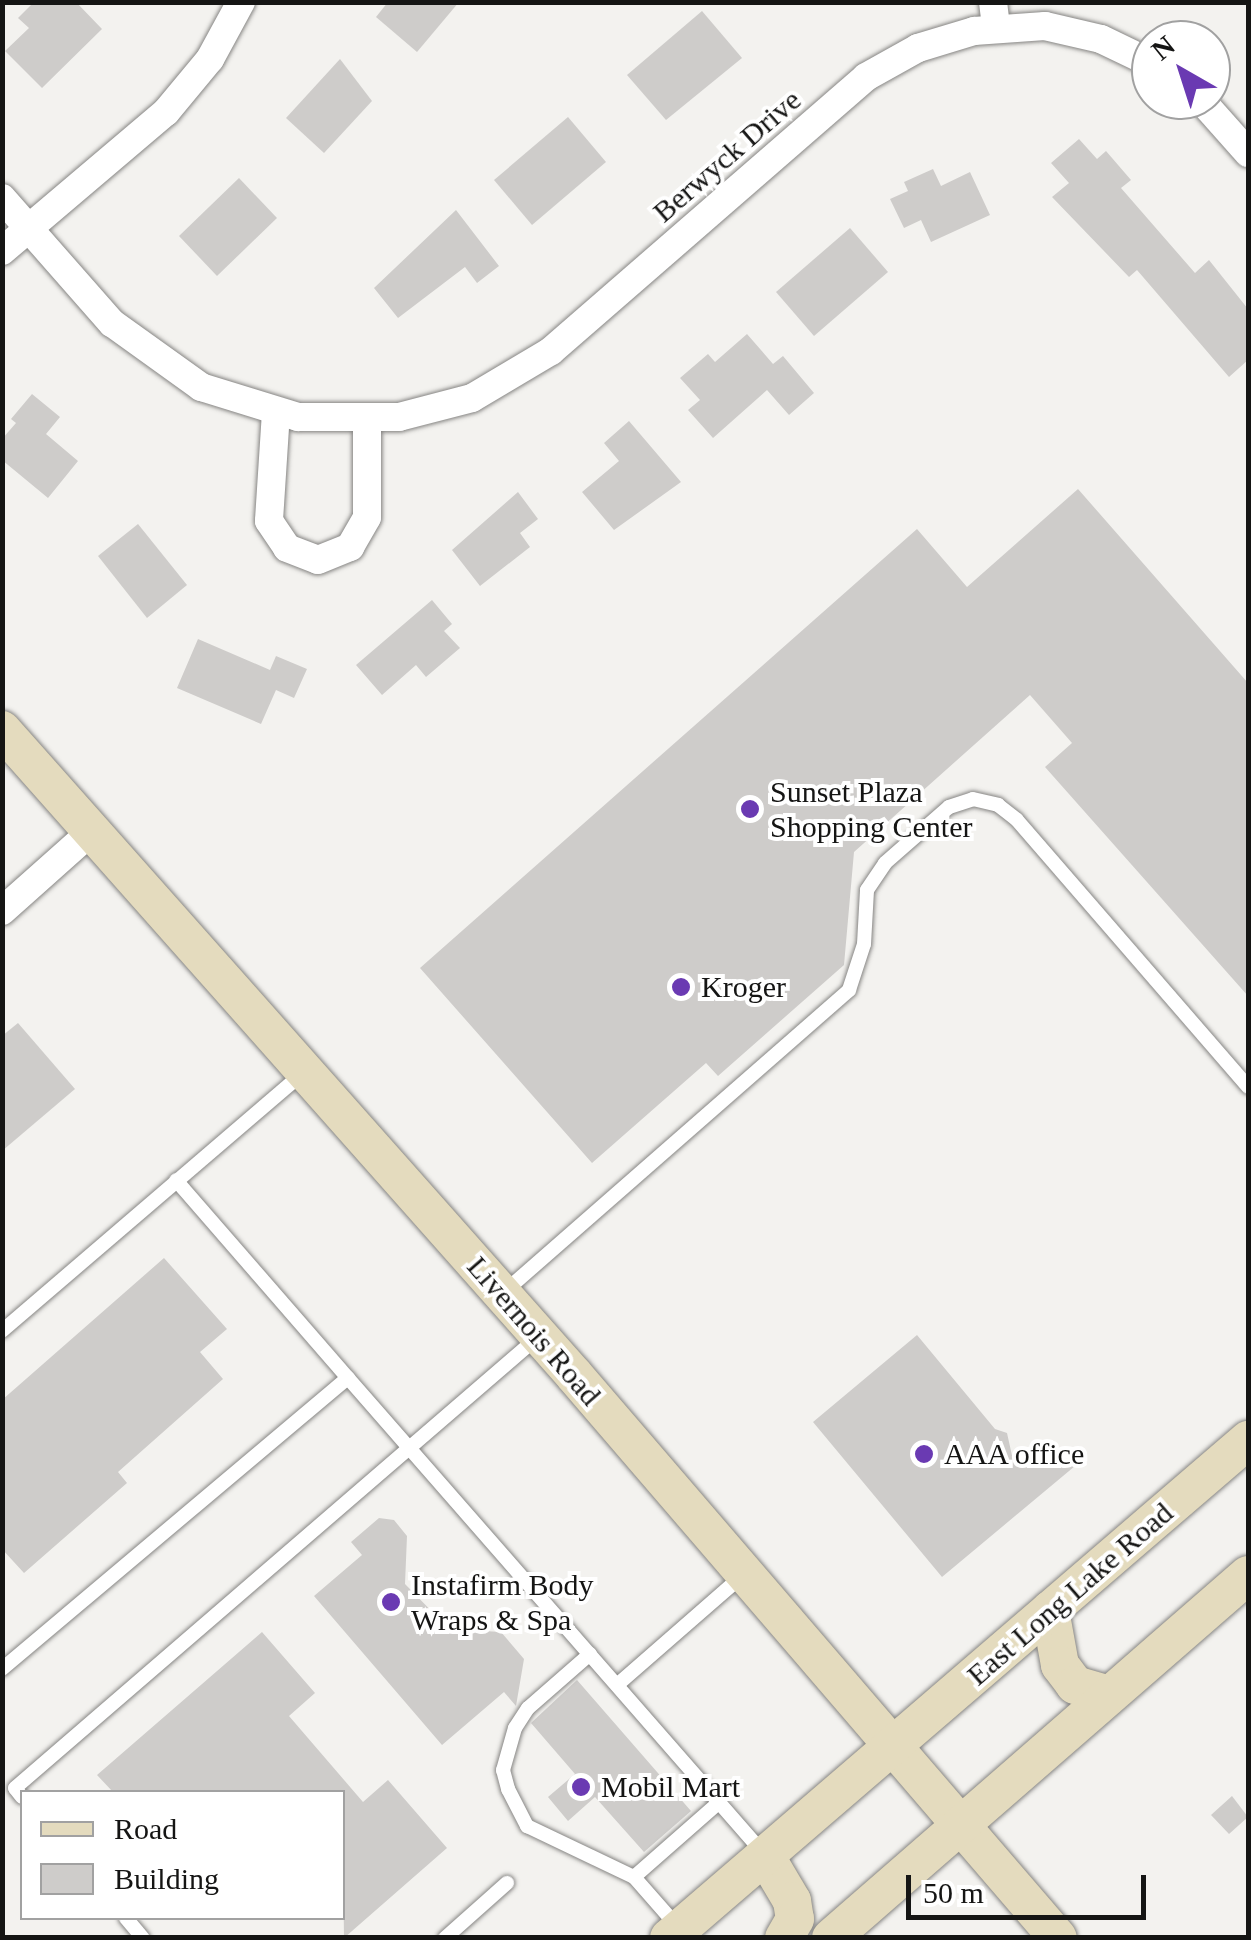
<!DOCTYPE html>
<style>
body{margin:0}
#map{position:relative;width:1251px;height:1940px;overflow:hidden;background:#f3f2ef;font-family:"Times New Roman",serif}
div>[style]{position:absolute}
.building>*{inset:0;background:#ceccca}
.roads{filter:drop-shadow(0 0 2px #868583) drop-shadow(0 0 2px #868583)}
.lane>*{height:14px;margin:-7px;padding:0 7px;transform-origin:7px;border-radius:7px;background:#fff}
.street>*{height:28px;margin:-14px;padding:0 14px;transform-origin:14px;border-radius:14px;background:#fff}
.secondary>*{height:38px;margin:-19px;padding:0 19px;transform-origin:19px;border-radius:19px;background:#e4dbbe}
.dots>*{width:28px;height:28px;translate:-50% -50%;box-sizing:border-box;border:5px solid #fff;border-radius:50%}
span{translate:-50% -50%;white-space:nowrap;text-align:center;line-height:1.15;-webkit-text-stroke:8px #fff;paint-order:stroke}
.street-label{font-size:30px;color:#151514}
.poi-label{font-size:30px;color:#151514}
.left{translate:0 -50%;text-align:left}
.frame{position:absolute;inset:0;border:5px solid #151514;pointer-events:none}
.legend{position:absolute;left:20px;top:1790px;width:325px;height:130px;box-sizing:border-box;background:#fff;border:2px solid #a1a1a1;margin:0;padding:12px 18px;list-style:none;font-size:30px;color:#151514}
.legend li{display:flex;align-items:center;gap:20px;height:50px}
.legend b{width:50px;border:2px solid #a1a1a1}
.north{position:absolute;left:1131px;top:20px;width:100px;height:100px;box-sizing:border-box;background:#fff;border:2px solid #a1a1a1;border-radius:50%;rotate:321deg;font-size:28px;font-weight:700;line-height:40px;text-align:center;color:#151514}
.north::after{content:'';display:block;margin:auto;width:35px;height:45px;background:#6a3ab2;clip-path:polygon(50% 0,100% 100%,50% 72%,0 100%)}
.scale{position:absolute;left:906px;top:1875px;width:240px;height:45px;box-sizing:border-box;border:5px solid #151514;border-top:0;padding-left:12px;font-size:30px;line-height:35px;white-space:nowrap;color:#151514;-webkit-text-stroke:8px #fff;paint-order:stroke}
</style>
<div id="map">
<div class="building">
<div style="clip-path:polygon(34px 2px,76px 2px,102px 29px,42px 88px,5px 51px,29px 28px,18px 18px)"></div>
<div style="clip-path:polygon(388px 2px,459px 2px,417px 52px,376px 17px)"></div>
<div style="clip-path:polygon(702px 11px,742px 58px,666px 120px,627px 75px)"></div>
<div style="clip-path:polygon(340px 59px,372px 101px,324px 153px,286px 118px)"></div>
<div style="clip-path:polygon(568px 117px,606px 162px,532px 225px,494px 180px)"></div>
<div style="clip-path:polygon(1079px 139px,1097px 159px,1106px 151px,1131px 180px,1121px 188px,1195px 273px,1209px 260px,1248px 309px,1248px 360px,1229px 377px,1137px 270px,1129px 277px,1052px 197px,1069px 183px,1051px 163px)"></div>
<div style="clip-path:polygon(933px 169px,941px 186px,970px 172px,990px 215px,931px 242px,921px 220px,904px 228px,890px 199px,908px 191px,904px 182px)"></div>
<div style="clip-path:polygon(239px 178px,277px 218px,217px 276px,179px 236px)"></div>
<div style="clip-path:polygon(456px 210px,499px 266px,477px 283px,465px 267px,398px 318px,374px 288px)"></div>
<div style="clip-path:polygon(850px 228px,888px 272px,814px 336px,776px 292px)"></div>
<div style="clip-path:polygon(747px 334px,773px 364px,783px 356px,814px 393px,789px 415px,767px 390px,713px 438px,688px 410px,700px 400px,680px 378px,708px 354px,715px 362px)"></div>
<div style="clip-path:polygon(32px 394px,60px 417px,46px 434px,78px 461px,48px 498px,2px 460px,2px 439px,16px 423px,11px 419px)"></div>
<div style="clip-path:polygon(629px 421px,681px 482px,614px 530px,582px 492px,619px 461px,604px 443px)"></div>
<div style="clip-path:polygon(1078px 489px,1248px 683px,1248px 996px,1045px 767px,1072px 743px,1030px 695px,854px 852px,844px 965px,718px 1076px,706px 1063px,592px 1163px,420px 968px,917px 529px,967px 587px)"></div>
<div style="clip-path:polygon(518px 492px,538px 519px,520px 533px,530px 547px,480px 586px,452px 550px)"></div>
<div style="clip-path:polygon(138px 524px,187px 585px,147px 618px,98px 556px)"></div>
<div style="clip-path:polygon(432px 600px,452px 624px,444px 631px,460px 648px,426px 677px,416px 665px,382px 695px,356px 665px)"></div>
<div style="clip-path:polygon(198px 639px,270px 670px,276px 656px,307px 669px,294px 698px,276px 690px,261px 724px,177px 688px)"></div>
<div style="clip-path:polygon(18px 1023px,75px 1089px,2px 1151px,2px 1036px)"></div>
<div style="clip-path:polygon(164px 1258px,227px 1329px,200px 1352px,223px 1379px,118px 1472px,127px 1483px,24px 1573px,2px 1549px,2px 1400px)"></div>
<div style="clip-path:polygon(917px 1335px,995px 1429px,1007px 1433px,1013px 1460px,1075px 1466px,942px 1577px,813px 1422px)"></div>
<div style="clip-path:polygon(379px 1518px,394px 1520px,407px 1536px,405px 1584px,449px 1629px,501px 1632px,524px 1659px,516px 1706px,504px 1692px,442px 1745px,314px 1596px,362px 1555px,351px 1542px)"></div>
<div style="clip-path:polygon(262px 1632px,315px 1693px,289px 1716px,363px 1802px,388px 1780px,447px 1848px,344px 1938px,342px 1792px,113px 1792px,97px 1775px)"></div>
<div style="clip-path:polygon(577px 1680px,691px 1811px,644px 1852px,595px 1797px,568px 1821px,548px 1797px,575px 1774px,531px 1723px)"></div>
<div style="clip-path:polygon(1232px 1796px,1248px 1817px,1229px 1834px,1211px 1815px)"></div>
</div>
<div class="roads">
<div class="lane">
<div style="left:503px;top:1293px;width:460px;rotate:-41.2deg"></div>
<div style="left:849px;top:990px;width:48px;rotate:-71.9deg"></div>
<div style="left:864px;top:944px;width:54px;rotate:-86.8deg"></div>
<div style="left:867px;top:890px;width:32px;rotate:-56deg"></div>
<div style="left:885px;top:863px;width:85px;rotate:-41.2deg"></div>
<div style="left:949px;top:807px;width:25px;rotate:-18deg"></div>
<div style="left:973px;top:799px;width:26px;rotate:13deg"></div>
<div style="left:998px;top:805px;width:24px;rotate:38deg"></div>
<div style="left:1017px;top:820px;width:353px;rotate:49.1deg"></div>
<div style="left:2px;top:1331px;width:398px;rotate:-40.6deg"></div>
<div style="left:348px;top:1378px;width:634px;rotate:48.84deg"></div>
<div style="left:590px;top:1654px;width:82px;rotate:138.9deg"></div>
<div style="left:528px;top:1708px;width:24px;rotate:123deg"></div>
<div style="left:515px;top:1728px;width:44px;rotate:105.9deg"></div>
<div style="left:503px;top:1770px;width:20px;rotate:75deg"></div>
<div style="left:508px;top:1789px;width:42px;rotate:62.8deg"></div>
<div style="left:527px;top:1826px;width:119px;rotate:25.5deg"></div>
<div style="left:634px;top:1877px;width:67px;rotate:48.7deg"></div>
<div style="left:2px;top:1669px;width:452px;rotate:-40.1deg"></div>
<div style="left:348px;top:1378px;width:262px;rotate:-131deg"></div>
<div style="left:617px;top:1685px;width:166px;rotate:-41.1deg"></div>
<div style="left:22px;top:1797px;width:11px;rotate:-128deg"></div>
<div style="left:15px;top:1788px;width:692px;rotate:-40.78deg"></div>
<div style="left:634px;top:1877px;width:111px;rotate:-41.3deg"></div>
<div style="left:126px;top:1918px;width:26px;rotate:50deg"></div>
<div style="left:445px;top:1938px;width:83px;rotate:-41.6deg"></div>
</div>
<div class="street">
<div style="left:993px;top:2px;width:25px;rotate:83deg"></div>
<div style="left:1201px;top:100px;width:71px;rotate:48.4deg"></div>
<div style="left:2px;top:198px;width:167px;rotate:48.7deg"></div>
<div style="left:112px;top:323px;width:110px;rotate:35.7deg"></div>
<div style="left:201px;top:387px;width:102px;rotate:17.2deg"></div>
<div style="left:298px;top:417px;width:101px"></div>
<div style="left:399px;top:417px;width:75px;rotate:-14.6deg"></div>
<div style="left:472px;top:398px;width:92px;rotate:-30.7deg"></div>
<div style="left:551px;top:351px;width:417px;rotate:-41deg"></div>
<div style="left:866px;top:77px;width:60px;rotate:-29.1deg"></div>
<div style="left:918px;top:48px;width:59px;rotate:-16.9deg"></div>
<div style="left:974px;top:31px;width:71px;rotate:-4deg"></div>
<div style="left:1045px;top:26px;width:57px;rotate:13.1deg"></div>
<div style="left:1101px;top:39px;width:55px;rotate:25.6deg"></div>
<div style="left:2px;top:251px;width:215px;rotate:-40.3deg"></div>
<div style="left:166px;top:112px;width:69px;rotate:-50.3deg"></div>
<div style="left:210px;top:59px;width:65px;rotate:-61.5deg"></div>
<div style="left:276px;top:412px;width:109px;rotate:93.7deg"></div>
<div style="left:269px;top:521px;width:32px;rotate:56deg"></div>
<div style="left:287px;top:548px;width:33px;rotate:21deg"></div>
<div style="left:318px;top:560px;width:35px;rotate:-22deg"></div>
<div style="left:350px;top:547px;width:34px;rotate:-60deg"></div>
<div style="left:367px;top:517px;width:97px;rotate:-90deg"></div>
<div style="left:2px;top:911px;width:122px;rotate:-41.7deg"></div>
</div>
<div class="secondary">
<div style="left:2px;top:730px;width:862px;rotate:48.43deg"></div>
<div style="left:574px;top:1375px;width:742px;rotate:49.32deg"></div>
<div style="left:1050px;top:1610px;width:56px;rotate:79.7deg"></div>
<div style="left:1060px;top:1665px;width:25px;rotate:53deg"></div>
<div style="left:1075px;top:1685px;width:35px;rotate:16deg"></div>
<div style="left:766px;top:1857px;width:51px;rotate:59.4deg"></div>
<div style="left:792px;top:1901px;width:18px;rotate:81deg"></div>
<div style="left:795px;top:1919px;width:22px;rotate:120deg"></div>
<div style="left:669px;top:1938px;width:764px;rotate:-40.7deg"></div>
<div style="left:831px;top:1938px;width:553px;rotate:-41.04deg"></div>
</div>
</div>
<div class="dots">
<div style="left:750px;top:809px;background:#6a3ab2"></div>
<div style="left:681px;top:987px;background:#6a3ab2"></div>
<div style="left:924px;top:1454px;background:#6a3ab2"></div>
<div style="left:391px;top:1602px;background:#6a3ab2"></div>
<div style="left:581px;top:1787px;background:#6a3ab2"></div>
</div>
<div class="street-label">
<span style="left:727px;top:156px;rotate:-41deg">Berwyck Drive</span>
<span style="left:534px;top:1331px;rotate:49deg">Livernois Road</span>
<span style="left:1070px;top:1594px;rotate:-41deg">East Long Lake Road</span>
</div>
<div class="poi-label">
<span class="left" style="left:770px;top:809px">Sunset Plaza<br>Shopping Center</span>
<span class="left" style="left:701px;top:987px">Kroger</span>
<span class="left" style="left:944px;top:1454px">AAA office</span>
<span class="left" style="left:411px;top:1602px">Instafirm Body<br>Wraps &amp; Spa</span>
<span class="left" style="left:601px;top:1787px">Mobil Mart</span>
</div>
<div class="frame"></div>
<ul class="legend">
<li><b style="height:12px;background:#e4dbbe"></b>Road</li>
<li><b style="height:28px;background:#ceccca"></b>Building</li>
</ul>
<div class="north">N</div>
<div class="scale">50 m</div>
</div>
